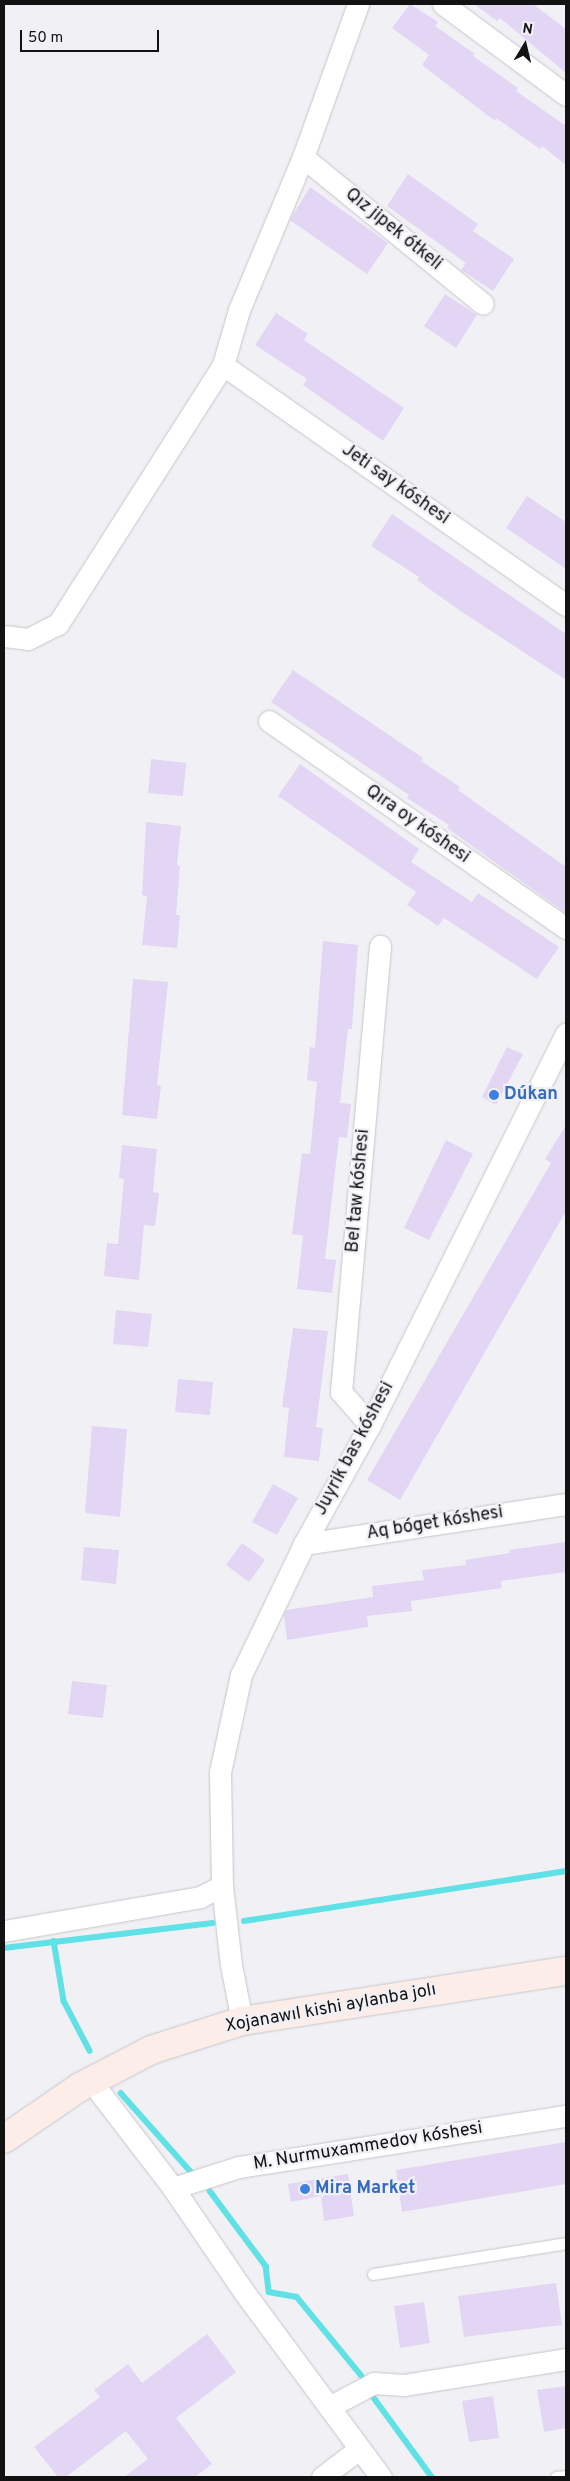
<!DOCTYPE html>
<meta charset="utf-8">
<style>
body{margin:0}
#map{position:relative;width:570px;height:2481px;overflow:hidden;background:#f1f1f5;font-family:Overpass,sans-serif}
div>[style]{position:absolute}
.stream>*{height:5.5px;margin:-2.75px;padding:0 2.75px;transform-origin:2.75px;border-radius:2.75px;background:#5fe1e6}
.building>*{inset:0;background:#e3d5f4}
.roads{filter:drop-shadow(0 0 1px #c6c6ca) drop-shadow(0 0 1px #c6c6ca)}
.lane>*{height:11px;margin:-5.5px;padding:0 5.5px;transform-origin:5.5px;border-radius:5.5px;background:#fff}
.street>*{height:21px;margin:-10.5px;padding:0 10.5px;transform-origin:10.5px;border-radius:10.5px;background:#fff}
.secondary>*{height:28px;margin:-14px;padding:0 14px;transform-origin:14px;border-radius:14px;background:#fcede9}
.dots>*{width:14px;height:14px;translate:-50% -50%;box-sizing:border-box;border:2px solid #f1f1f5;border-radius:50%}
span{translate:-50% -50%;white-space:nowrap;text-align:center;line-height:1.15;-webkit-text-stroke:4.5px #f1f1f5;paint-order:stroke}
.street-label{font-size:18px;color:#121213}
.shop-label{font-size:18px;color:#366cbe;font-weight:700}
.left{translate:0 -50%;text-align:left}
.frame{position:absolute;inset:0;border:5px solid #121213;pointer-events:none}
.north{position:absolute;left:500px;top:20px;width:50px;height:50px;-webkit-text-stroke:4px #f1f1f5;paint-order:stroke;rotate:9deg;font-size:14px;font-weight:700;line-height:20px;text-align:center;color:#121213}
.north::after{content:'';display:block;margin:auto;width:18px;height:22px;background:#121213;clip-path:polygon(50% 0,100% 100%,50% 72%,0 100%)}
.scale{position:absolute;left:20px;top:30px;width:139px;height:22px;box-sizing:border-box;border:2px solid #121213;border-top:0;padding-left:6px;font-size:15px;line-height:18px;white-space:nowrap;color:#121213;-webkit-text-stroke:4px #f1f1f5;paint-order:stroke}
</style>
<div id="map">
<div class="stream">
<div style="left:244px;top:1921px;width:326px;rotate:-8.8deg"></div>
<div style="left:54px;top:1941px;width:61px;rotate:80.5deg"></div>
<div style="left:64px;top:2001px;width:56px;rotate:62.5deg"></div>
<div style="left:4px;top:1948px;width:210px;rotate:-6.8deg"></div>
<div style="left:121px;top:2093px;width:108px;rotate:48.4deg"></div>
<div style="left:210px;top:2191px;width:94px;rotate:53.3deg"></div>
<div style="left:266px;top:2266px;width:26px;rotate:83deg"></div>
<div style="left:269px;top:2292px;width:28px;rotate:10deg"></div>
<div style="left:297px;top:2297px;width:102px;rotate:50.6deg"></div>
<div style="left:372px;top:2395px;width:102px;rotate:53.8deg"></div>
</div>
<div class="building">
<div style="clip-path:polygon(410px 4px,438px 22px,435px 26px,475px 54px,473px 56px,518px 88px,516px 91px,566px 126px,566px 165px,542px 146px,540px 149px,496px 118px,495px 121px,422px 65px,429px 55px,392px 28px)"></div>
<div style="clip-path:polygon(474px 4px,533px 4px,566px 29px,566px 73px,500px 18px,497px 21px)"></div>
<div style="clip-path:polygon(408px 174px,478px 224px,473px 231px,514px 259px,493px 291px,461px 270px,466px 263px,387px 206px)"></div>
<div style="clip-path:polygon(310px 187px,388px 243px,367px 274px,290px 220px)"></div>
<div style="clip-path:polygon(445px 294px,477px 315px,456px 348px,424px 326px)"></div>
<div style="clip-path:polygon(276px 313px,308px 334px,304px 340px,404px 408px,383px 441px,303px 385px,307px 379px,255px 345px)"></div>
<div style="clip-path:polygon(527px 496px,566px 522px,566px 569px,506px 528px)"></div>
<div style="clip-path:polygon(392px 514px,566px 634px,566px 680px,459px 610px,417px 580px,419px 577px,371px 546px)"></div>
<div style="clip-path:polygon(293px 670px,423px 758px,421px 761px,460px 787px,458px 790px,566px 867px,566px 913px,447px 828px,449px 825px,407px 798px,409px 795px,271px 702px)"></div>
<div style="clip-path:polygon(151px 759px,186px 763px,183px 796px,148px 793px)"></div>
<div style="clip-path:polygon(300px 764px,419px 849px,411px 862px,472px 902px,478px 893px,559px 947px,537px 979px,444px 918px,438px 926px,407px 905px,416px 892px,278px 796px)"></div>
<div style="clip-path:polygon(146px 822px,181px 826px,177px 865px,180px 866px,176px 915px,180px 915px,177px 948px,142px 945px,147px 896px,142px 895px)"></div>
<div style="clip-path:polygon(323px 941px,358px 945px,352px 1029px,348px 1029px,340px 1103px,351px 1104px,347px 1138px,339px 1137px,325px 1259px,336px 1260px,332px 1293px,297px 1289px,303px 1236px,292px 1234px,302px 1153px,310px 1154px,317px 1082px,307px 1080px,310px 1047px,315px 1048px)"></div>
<div style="clip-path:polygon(133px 979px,168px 982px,157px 1085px,161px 1086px,157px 1119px,122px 1115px)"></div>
<div style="clip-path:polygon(507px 1047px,523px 1054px,496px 1105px,482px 1097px)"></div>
<div style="clip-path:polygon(566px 1125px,566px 1211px,400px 1500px,367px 1480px,551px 1163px,545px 1159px)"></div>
<div style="clip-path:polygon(446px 1140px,473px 1154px,429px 1240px,404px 1228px)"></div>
<div style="clip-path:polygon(122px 1145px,157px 1149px,153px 1192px,159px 1193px,155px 1226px,144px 1225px,139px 1280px,104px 1276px,107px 1243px,118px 1244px,124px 1179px,119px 1178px)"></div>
<div style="clip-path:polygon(116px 1310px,152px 1314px,148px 1347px,113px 1344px)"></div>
<div style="clip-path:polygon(293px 1328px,328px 1331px,316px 1427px,323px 1428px,319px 1461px,284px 1457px,289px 1408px,282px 1407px)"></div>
<div style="clip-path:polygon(178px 1379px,213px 1382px,210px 1415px,175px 1412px)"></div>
<div style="clip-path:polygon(92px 1426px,127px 1429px,120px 1517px,85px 1513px)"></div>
<div style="clip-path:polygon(273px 1484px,298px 1498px,277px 1535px,252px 1522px)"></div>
<div style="clip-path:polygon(566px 1542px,566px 1572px,501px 1581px,502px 1588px,411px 1601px,412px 1611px,367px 1616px,368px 1627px,287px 1640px,284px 1615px,286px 1610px,373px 1597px,372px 1586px,424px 1580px,422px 1570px,466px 1565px,465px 1560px,510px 1553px,509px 1550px)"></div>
<div style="clip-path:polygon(242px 1543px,265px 1560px,249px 1582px,226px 1565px)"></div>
<div style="clip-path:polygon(84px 1547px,119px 1550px,116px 1584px,81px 1580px)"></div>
<div style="clip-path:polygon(72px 1681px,107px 1685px,103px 1718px,68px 1714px)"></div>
<div style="clip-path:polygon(566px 2142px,566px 2184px,402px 2212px,396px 2170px)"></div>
<div style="clip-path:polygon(348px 2174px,354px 2216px,324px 2221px,321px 2196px,291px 2202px,288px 2184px)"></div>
<div style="clip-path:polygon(556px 2283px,562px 2325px,464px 2337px,458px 2296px)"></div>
<div style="clip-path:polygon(424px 2302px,430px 2343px,400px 2348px,394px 2306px)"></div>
<div style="clip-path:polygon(207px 2334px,236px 2372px,176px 2418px,212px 2464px,195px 2477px,124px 2477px,148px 2459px,126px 2431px,66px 2477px,58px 2477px,34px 2447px,100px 2397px,94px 2390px,128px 2364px,142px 2383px)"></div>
<div style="clip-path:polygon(566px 2386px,566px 2428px,544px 2432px,537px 2390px)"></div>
<div style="clip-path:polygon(493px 2396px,499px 2438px,469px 2442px,462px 2401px)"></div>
</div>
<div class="roads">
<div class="lane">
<div style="left:373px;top:2274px;width:195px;rotate:-9.1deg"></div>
<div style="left:556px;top:2477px;width:10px;rotate:-6deg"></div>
</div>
<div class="street">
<div style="left:443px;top:4px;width:153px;rotate:36.5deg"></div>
<div style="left:303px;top:157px;width:232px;rotate:39.2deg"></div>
<div style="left:223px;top:365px;width:419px;rotate:35deg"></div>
<div style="left:4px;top:636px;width:24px;rotate:7deg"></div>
<div style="left:28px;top:639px;width:34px;rotate:-27deg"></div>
<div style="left:58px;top:624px;width:307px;rotate:-57.5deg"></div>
<div style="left:223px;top:365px;width:57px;rotate:-73.8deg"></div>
<div style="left:239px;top:310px;width:166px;rotate:-67.3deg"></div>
<div style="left:303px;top:157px;width:163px;rotate:-70.2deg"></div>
<div style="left:269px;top:721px;width:362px;rotate:34.9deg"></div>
<div style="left:370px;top:1425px;width:44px;rotate:-131.3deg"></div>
<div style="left:341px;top:1392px;width:448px;rotate:-85deg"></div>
<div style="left:304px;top:1544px;width:265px;rotate:-8.7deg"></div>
<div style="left:4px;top:1931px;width:199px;rotate:-9.8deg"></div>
<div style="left:200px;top:1897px;width:25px;rotate:-27deg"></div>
<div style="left:242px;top:2021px;width:57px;rotate:-101.1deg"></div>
<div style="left:231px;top:1965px;width:80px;rotate:-96.5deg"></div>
<div style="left:222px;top:1886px;width:114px;rotate:-91deg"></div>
<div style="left:220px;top:1772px;width:99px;rotate:-77.8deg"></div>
<div style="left:241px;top:1675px;width:145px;rotate:-64.3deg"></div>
<div style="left:304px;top:1544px;width:136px;rotate:-61deg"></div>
<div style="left:370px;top:1425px;width:438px;rotate:-63.4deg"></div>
<div style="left:91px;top:2081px;width:135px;rotate:52.5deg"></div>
<div style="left:173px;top:2188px;width:126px;rotate:55.7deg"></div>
<div style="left:244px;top:2292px;width:230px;rotate:53.5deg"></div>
<div style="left:173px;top:2188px;width:69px;rotate:-17.7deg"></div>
<div style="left:239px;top:2167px;width:331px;rotate:-8.9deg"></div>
<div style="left:329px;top:2407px;width:51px;rotate:-28.1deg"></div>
<div style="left:374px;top:2383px;width:30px;rotate:4deg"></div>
<div style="left:404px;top:2385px;width:164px;rotate:-9.1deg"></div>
<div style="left:322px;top:2477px;width:46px;rotate:-37.1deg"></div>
</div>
<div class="secondary">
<div style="left:4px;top:2139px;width:92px;rotate:-34.4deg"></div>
<div style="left:80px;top:2087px;width:80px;rotate:-27.5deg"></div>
<div style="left:151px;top:2050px;width:96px;rotate:-17.7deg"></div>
<div style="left:242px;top:2021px;width:328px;rotate:-8.8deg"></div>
</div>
</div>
<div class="dots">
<div style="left:494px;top:1095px;background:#3f7fe0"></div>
<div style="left:305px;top:2189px;background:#3f7fe0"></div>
</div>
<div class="street-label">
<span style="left:393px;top:230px;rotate:39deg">Qız jipek ótkeli</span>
<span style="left:395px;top:485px;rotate:35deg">Jeti say kóshesi</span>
<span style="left:417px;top:825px;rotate:35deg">Qıra oy kóshesi</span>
<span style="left:359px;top:1191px;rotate:-85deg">Bel taw kóshesi</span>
<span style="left:355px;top:1449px;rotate:-62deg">Juyrik bas kóshesi</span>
<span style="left:435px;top:1524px;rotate:-9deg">Aq bóget kóshesi</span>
<span style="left:331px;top:2009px;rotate:-10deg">Xojanawıl kishi aylanba jolı</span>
<span style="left:368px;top:2147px;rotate:-9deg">M. Nurmuxammedov kóshesi</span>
</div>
<div class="shop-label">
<span class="left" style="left:504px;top:1095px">Dúkan</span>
<span class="left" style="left:315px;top:2189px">Mira Market</span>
</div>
<div class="frame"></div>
<div class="north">N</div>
<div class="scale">50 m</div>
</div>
